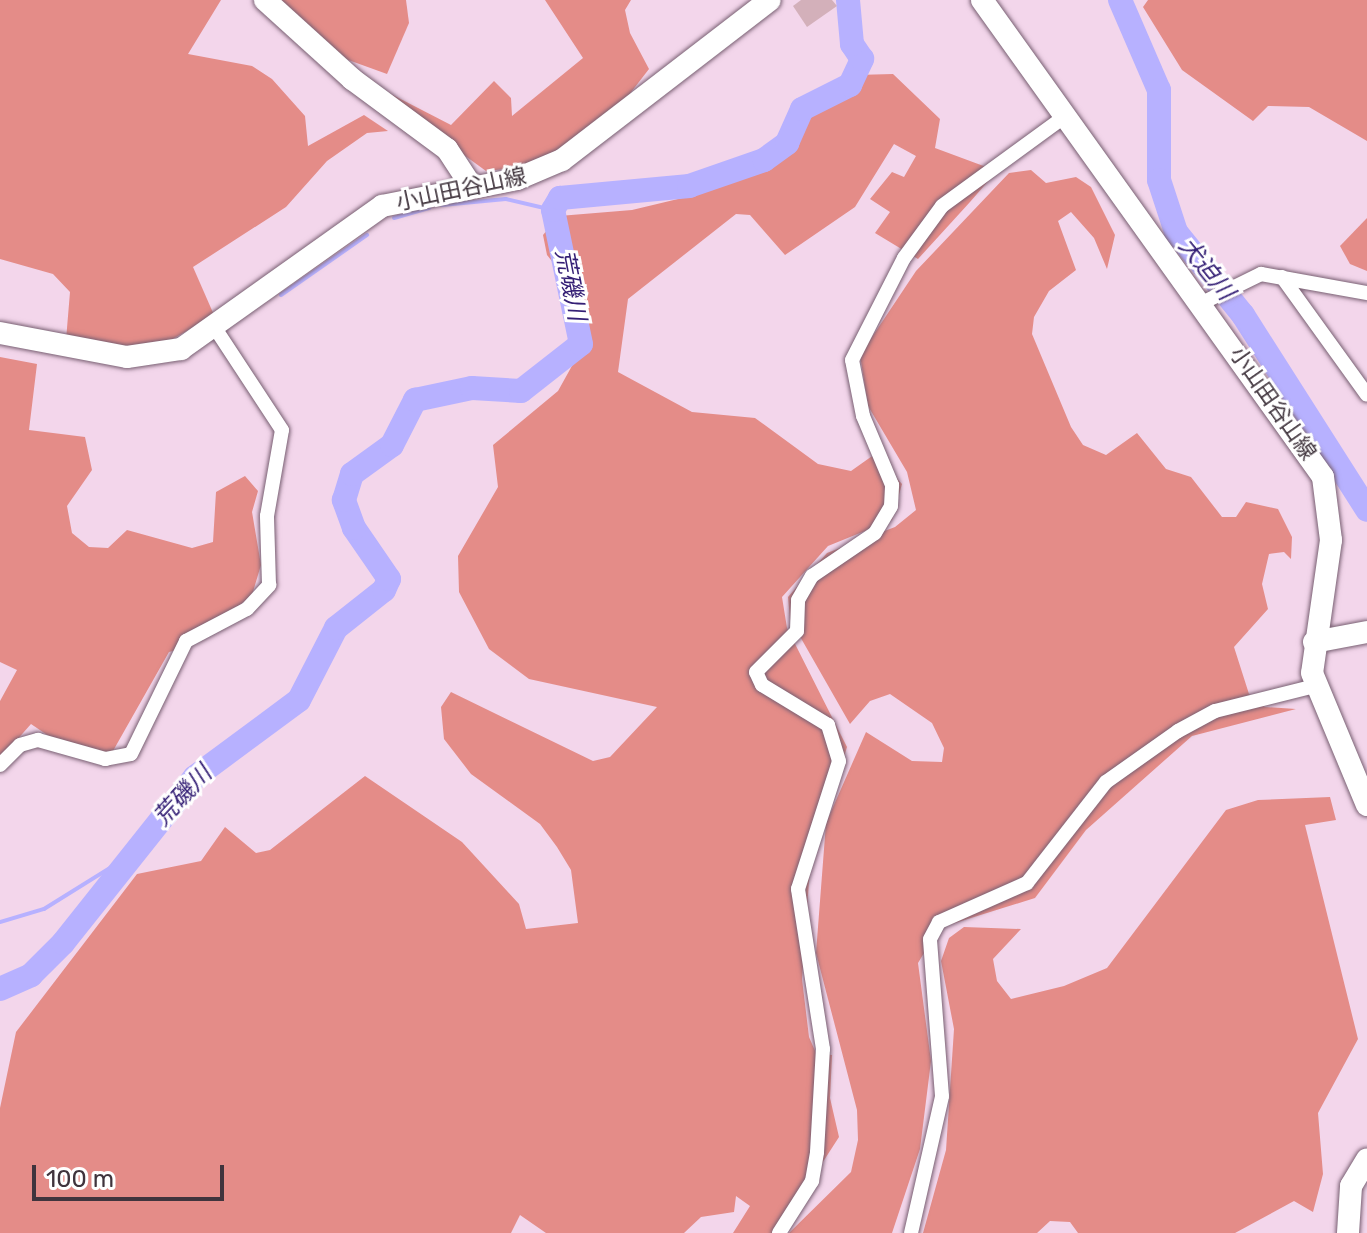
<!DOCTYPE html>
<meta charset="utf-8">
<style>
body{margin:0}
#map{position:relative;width:1367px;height:1233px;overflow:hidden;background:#f3d6eb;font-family:Rubik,"Noto Sans JP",sans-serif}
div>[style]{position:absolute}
.forest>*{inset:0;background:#e48c88}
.stream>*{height:4px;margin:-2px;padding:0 2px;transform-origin:2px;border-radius:2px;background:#b7b1ff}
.river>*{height:24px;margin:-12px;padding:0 12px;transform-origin:12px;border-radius:12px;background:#b7b1ff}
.building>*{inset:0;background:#d3b0ba}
.roads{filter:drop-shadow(0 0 2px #785f72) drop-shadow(0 0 2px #785f72)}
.street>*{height:14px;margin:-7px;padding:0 7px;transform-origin:7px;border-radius:7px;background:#fff}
.secondary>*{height:22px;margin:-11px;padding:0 11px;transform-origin:11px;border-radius:11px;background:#fff}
span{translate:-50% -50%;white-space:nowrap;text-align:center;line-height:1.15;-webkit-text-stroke:6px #fff;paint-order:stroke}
.street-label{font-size:22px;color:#40343d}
.water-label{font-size:24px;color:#341f75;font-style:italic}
.scale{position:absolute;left:32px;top:1165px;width:192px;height:36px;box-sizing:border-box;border:4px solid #40343d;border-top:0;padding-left:10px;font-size:24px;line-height:28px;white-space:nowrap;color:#40343d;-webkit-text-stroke:6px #fff;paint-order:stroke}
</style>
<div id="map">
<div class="forest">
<div style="clip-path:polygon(0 0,221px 0,188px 54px,252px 66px,272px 79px,305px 116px,308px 146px,364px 115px,388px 131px,367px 133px,327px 161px,286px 207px,193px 267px,214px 315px,128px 365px,65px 352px,70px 292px,53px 274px,0 259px)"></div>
<div style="clip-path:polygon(275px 0,406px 0,409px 23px,387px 74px,329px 53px)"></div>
<div style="clip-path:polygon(545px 0,631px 0,625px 10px,630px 33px,649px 69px,618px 109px,534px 166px,486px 171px,354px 75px,451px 125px,494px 81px,511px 98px,512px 116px,583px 58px)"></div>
<div style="clip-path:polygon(1148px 0,1367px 0,1367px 141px,1309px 107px,1268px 106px,1253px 121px,1182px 70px,1143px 7px)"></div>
<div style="clip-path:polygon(893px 74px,940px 119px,935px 148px,997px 171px,970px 202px,918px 259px,875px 233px,890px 212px,870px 199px,892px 172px,904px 177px,916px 156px,894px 144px,855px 207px,785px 255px,750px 215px,736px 214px,628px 299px,618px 372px,692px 412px,755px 418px,818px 464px,851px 471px,875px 454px,902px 484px,892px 520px,828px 546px,782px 597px,787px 628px,847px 747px,810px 867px,802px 979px,809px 1037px,816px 1053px,832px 1055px,830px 1098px,839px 1137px,777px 1233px,733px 1233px,750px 1206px,736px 1196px,734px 1212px,701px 1217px,684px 1233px,546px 1233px,520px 1215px,511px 1233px,0 1233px,0 1108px,16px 1032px,137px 874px,201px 861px,225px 827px,256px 853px,270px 850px,365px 776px,462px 842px,519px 904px,526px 929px,578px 923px,571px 870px,557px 847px,540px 824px,471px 774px,444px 739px,441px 707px,451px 692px,593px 761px,610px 757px,657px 707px,529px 679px,489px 649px,459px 592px,458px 556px,498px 487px,493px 445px,558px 391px,573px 364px,571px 285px,547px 255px,543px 235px,559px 216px,632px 210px,703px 193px,787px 137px,825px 95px,856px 75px)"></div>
<div style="clip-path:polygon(1031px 170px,1046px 183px,1076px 177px,1091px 187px,1115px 235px,1107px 269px,1094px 238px,1071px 212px,1058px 221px,1076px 270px,1049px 291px,1034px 317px,1032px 334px,1071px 427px,1083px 445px,1106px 455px,1137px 433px,1166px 469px,1191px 477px,1222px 517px,1236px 517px,1246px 502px,1278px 509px,1292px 537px,1291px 559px,1284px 552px,1269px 554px,1262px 584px,1268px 609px,1234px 647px,1249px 694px,1265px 707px,1296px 709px,1192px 736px,1086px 830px,1035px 898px,939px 928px,918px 963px,931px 1061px,920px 1149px,892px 1233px,789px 1233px,851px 1172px,858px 1140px,857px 1110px,816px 953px,826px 823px,866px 732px,912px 761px,942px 762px,944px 748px,932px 723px,890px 694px,870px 701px,850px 724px,790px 619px,788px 597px,827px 553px,895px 527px,916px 510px,907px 472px,868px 406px,860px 355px,916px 271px,1009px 173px)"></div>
<div style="clip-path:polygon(1367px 218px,1367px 271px,1350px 264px,1340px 246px)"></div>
<div style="clip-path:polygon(0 357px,37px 364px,29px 430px,85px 437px,92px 470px,67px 506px,72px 533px,89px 547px,108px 548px,127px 530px,192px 548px,213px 542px,216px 492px,245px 476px,258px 491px,252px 512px,261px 565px,252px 595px,188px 647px,169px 652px,109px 758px,65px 747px,31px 724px,0 759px,0 701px,17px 670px,0 662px)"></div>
<div style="clip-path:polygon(1330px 797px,1336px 820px,1305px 825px,1358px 1039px,1318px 1113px,1323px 1174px,1313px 1212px,1294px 1201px,1235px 1233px,1078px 1233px,1070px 1222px,1050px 1221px,1037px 1233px,923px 1233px,946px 1150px,954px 1029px,941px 961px,949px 938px,964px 927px,1021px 929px,993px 959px,997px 981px,1011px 999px,1064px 986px,1107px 968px,1226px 810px,1258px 800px)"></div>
</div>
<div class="stream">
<div style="left:442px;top:205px;width:64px;rotate:-5.4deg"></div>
<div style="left:506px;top:199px;width:48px;rotate:13.2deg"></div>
<div style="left:394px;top:218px;width:37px;rotate:-16deg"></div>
<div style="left:281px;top:295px;width:105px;rotate:-34.9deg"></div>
<div style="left:0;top:922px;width:46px;rotate:-16.5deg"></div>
<div style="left:44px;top:909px;width:100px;rotate:-31.9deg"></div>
</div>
<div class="river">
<div style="left:1120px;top:0;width:98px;rotate:66.6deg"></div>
<div style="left:1159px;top:90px;width:90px;rotate:90deg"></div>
<div style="left:1159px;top:180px;width:55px;rotate:71.9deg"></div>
<div style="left:1176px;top:232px;width:107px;rotate:51.1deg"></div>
<div style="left:1243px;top:315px;width:231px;rotate:57.5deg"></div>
<div style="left:0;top:989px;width:34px;rotate:-24deg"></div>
<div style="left:31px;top:975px;width:45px;rotate:-45deg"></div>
<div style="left:63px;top:943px;width:212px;rotate:-51.5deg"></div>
<div style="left:195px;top:777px;width:129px;rotate:-36.5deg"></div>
<div style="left:299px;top:700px;width:81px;rotate:-62.8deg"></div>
<div style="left:336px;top:628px;width:61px;rotate:-38.4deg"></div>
<div style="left:384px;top:590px;width:12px;rotate:-66deg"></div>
<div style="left:389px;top:579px;width:62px;rotate:-124.5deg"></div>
<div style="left:354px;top:528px;width:30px;rotate:-110deg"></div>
<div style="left:344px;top:500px;width:27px;rotate:-73deg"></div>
<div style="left:352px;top:474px;width:49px;rotate:-35.9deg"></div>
<div style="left:392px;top:445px;width:51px;rotate:-62.9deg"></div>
<div style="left:415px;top:400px;width:58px;rotate:-11.9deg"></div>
<div style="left:472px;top:388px;width:49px;rotate:3.5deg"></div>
<div style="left:521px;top:391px;width:76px;rotate:-38.1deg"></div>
<div style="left:581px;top:344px;width:137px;rotate:-101.8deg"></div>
<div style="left:553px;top:210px;width:14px;rotate:-60deg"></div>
<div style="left:560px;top:198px;width:130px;rotate:-5.3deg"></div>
<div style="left:689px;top:186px;width:79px;rotate:-19.1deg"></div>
<div style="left:764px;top:160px;width:29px;rotate:-36deg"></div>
<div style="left:787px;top:143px;width:37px;rotate:-66deg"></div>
<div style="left:802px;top:109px;width:54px;rotate:-26.6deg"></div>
<div style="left:850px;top:85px;width:29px;rotate:-65deg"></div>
<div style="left:862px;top:59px;width:18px;rotate:-124deg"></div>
<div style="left:852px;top:44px;width:44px;rotate:-95.2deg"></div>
</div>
<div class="building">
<div style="clip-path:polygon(801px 0,832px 0,837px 6px,807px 27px,793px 6px)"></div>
</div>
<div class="roads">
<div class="street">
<div style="left:1282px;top:277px;width:145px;rotate:54.2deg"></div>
<div style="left:1202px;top:303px;width:66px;rotate:-26.2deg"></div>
<div style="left:1261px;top:274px;width:108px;rotate:10.2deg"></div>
<div style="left:0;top:765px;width:28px;rotate:-45deg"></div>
<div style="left:20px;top:745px;width:19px;rotate:-16deg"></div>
<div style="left:38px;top:740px;width:70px;rotate:15.8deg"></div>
<div style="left:105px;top:759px;width:26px;rotate:-11deg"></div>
<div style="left:131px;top:754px;width:126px;rotate:-64deg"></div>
<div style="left:186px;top:641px;width:69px;rotate:-27.7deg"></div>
<div style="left:247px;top:609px;width:33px;rotate:-47deg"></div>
<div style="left:269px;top:585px;width:69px;rotate:-91.7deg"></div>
<div style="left:267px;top:516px;width:87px;rotate:-80.1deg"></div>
<div style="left:282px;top:430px;width:122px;rotate:-123.3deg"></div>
<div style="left:779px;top:1233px;width:62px;rotate:-57.6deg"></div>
<div style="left:812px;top:1181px;width:29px;rotate:-80deg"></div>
<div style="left:817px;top:1152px;width:103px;rotate:-86.7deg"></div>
<div style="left:823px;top:1049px;width:162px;rotate:-98.9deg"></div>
<div style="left:798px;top:889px;width:134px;rotate:-72.2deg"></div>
<div style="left:839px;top:761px;width:38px;rotate:-107deg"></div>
<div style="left:828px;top:725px;width:77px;rotate:-148.8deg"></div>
<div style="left:762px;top:685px;width:14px;rotate:-115deg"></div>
<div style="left:756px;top:672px;width:58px;rotate:-45deg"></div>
<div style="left:797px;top:631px;width:31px;rotate:-88deg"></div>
<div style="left:798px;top:600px;width:28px;rotate:-60deg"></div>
<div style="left:812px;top:576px;width:76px;rotate:-34.3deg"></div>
<div style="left:875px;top:533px;width:31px;rotate:-59deg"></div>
<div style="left:891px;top:506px;width:21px;rotate:-87deg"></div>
<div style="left:892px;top:485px;width:75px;rotate:-112.8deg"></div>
<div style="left:863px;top:416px;width:57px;rotate:-101.1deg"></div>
<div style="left:852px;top:360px;width:114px;rotate:-63deg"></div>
<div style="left:904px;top:258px;width:64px;rotate:-53.8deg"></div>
<div style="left:942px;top:206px;width:155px;rotate:-36.1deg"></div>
<div style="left:911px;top:1233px;width:140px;rotate:-77.2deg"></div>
<div style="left:942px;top:1096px;width:157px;rotate:-94.4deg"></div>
<div style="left:930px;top:939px;width:19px;rotate:-62deg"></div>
<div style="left:939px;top:922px;width:96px;rotate:-23.9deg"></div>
<div style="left:1027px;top:883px;width:128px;rotate:-52deg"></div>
<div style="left:1106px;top:782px;width:88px;rotate:-35.3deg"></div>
<div style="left:1178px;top:731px;width:42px;rotate:-28.4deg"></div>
<div style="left:1215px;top:711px;width:103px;rotate:-14deg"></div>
</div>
<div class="secondary">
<div style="left:265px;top:0;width:118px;rotate:42.2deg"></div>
<div style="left:352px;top:79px;width:118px;rotate:36.4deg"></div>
<div style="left:447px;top:149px;width:42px;rotate:56.7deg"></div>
<div style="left:982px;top:0;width:586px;rotate:54.44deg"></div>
<div style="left:1323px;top:477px;width:64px;rotate:82.8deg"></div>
<div style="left:1331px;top:540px;width:134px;rotate:98.1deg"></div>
<div style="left:1312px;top:673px;width:143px;rotate:67.4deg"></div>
<div style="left:0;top:333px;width:129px;rotate:10.7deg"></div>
<div style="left:127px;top:357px;width:55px;rotate:-8.4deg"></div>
<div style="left:181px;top:349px;width:247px;rotate:-35.4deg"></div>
<div style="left:382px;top:206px;width:138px;rotate:-11.3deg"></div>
<div style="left:517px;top:179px;width:49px;rotate:-22.9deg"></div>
<div style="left:562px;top:160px;width:262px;rotate:-37.6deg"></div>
<div style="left:1314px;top:642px;width:54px;rotate:-10.7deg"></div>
<div style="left:1348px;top:1233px;width:47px;rotate:-86.3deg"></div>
<div style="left:1351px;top:1186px;width:31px;rotate:-59deg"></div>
</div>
</div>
<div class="street-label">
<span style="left:461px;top:189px;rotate:-12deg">小山田谷山線</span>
<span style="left:1273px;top:403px;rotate:55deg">小山田谷山線</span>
</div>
<div class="water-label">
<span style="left:1206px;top:269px;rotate:51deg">犬迫川</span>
<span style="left:570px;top:285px;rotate:79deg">荒磯川</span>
<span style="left:183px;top:796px;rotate:-47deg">荒磯川</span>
</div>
<div class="scale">100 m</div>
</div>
